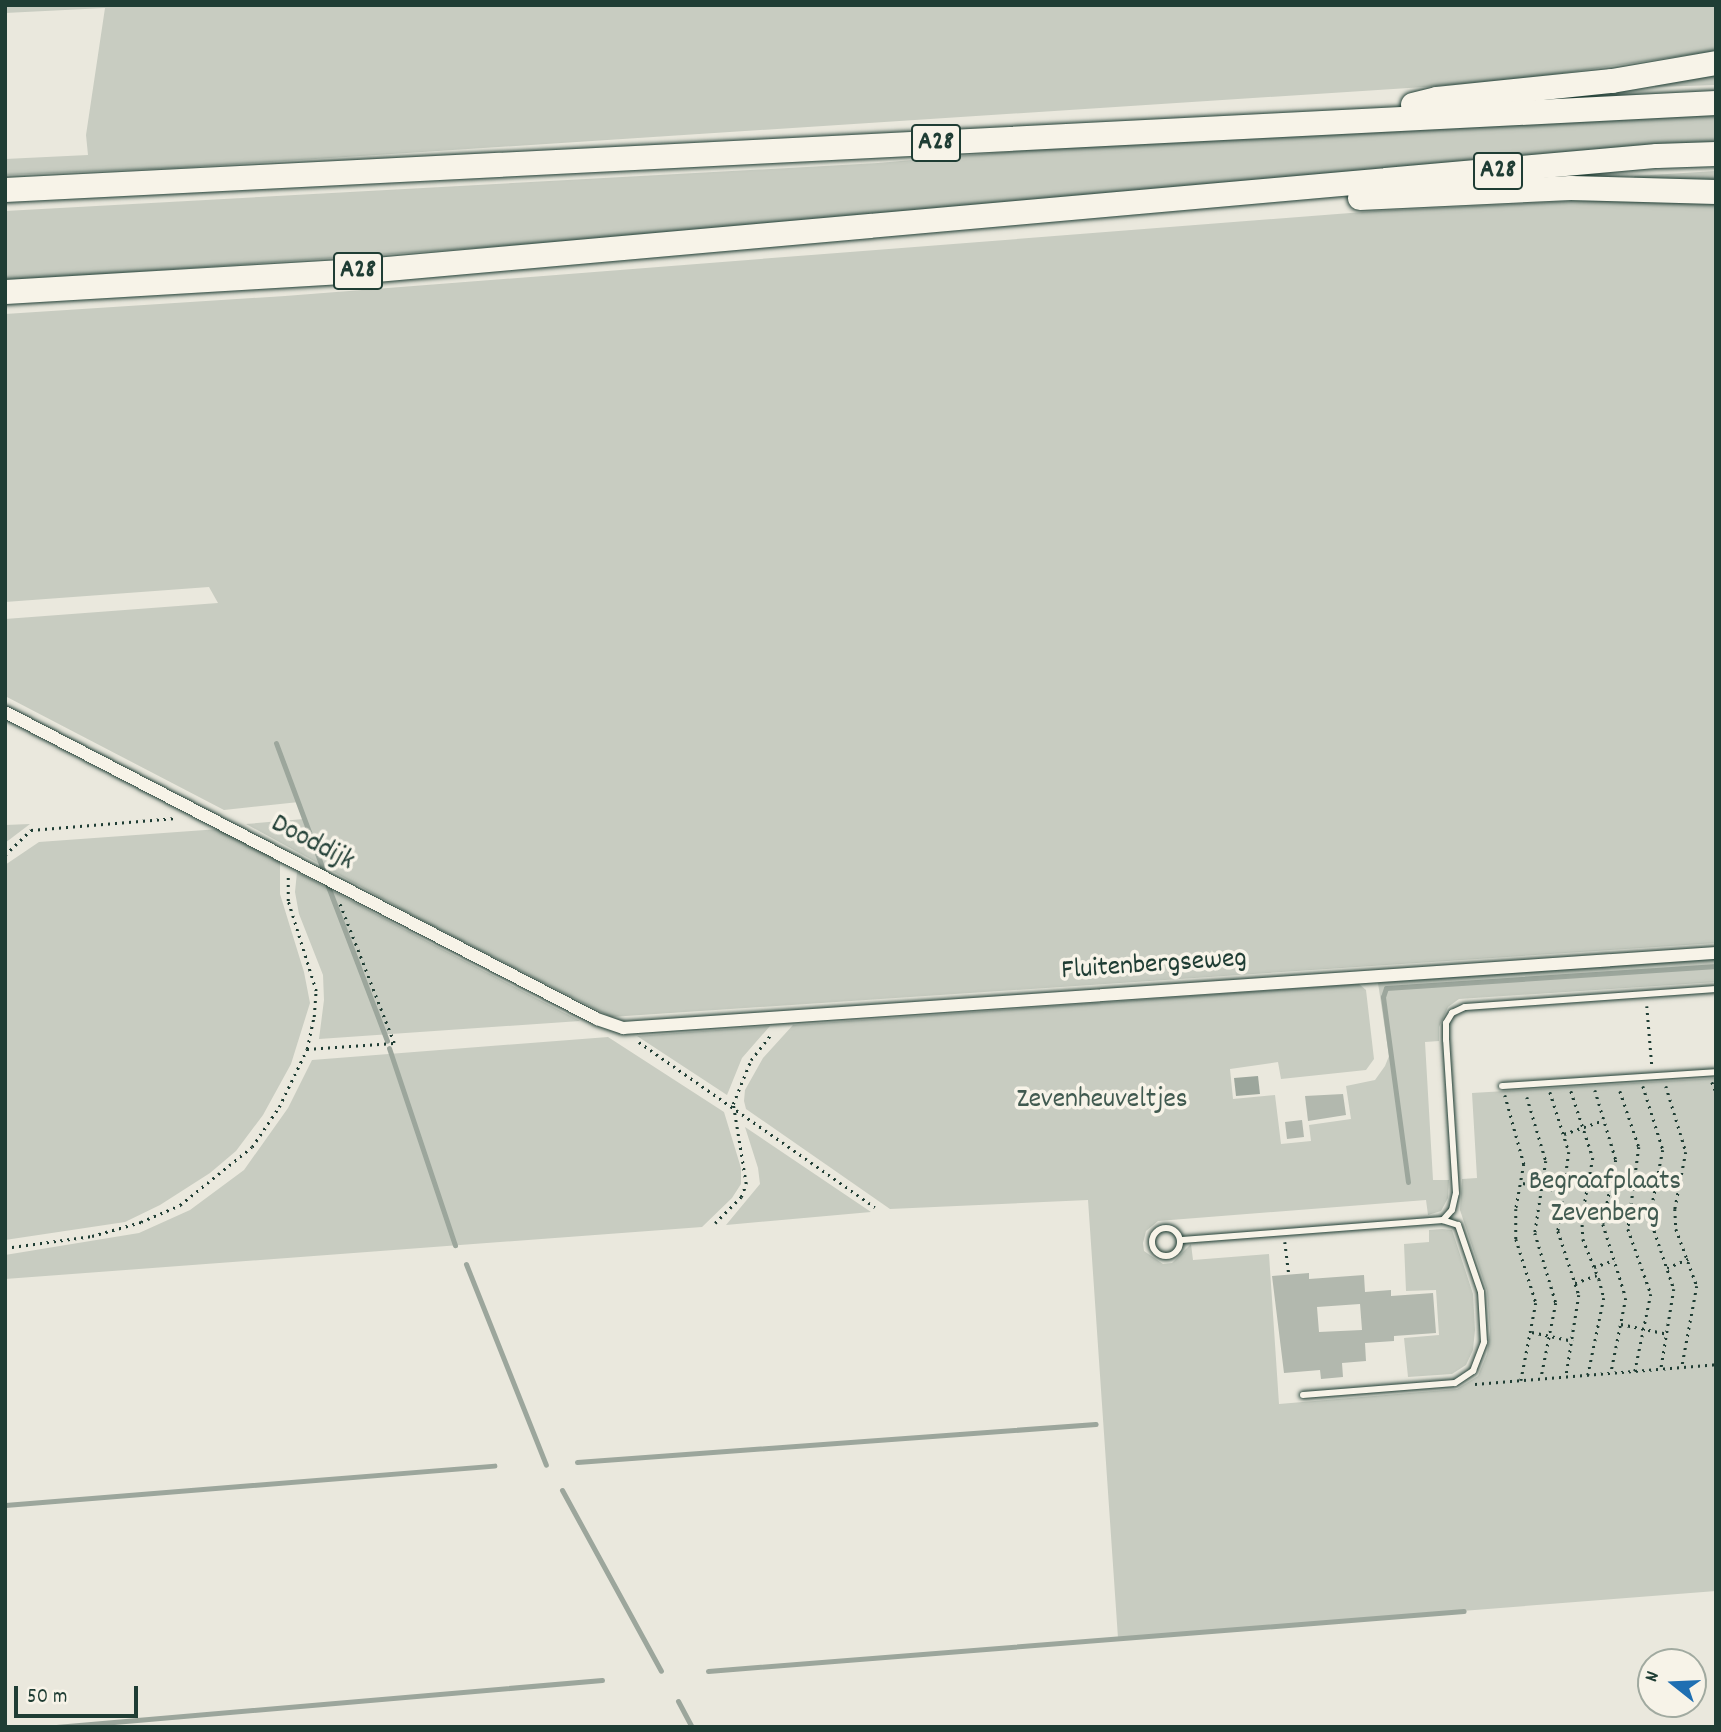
<!DOCTYPE html>
<style>
body{margin:0}
#map{position:relative;width:1721px;height:1732px;overflow:hidden;background:#eae8dd;font-family:Dekko,sans-serif}
div>[style]{position:absolute}
.green>*{inset:0;background:#c8ccc1}
.water>*{inset:0;background:#9ca69c}
.stream>*{height:5px;margin:-2.5px;padding:0 2.5px;transform-origin:2.5px;border-radius:2.5px;background:#9ca69c}
.building>*{inset:0;background:#b2b8ae}
.path>*{height:2.5px;margin-top:-1.25px;transform-origin:0;background:repeating-linear-gradient(90deg,#1f3d34 0 2px,transparent 0 7px)}
.roads{filter:drop-shadow(0 0 2px #1f3d34) drop-shadow(0 0 2px #1f3d34)}
.service>*{height:6px;margin:-3px;padding:0 3px;transform-origin:3px;border-radius:3px;background:#f7f3e8}
.service>.ring{margin:-3px;padding:0;box-sizing:content-box;background:none;border:6px solid #f7f3e8;border-radius:50%}
.minor>*{height:12px;margin:-6px;padding:0 6px;transform-origin:6px;border-radius:6px;background:#f7f3e8}
.motorway>*{height:24px;margin:-12px;padding:0 12px;transform-origin:12px;border-radius:12px;background:#f7f3e8}
span{translate:-50% -50%;white-space:nowrap;text-align:center;line-height:1.15;-webkit-text-stroke:7px #f7f3e8;paint-order:stroke}
.shield-label span{padding:2px 5px;background:#f7f3e8;border:2px solid;border-radius:5px;-webkit-text-stroke-width:0}
.shield-label{font-size:26px;color:#1f3d34;font-weight:700}
.street-label{font-size:28px;color:#1f3d34}
.park-label{font-size:28px;color:#415a50}
.frame{position:absolute;inset:0;border:7px solid #1f3d34;pointer-events:none}
.north{position:absolute;left:1637px;top:1648px;width:70px;height:70px;box-sizing:border-box;background:#f7f3e8;border:2px solid #a1aaa0;border-radius:50%;rotate:288deg;font-size:19px;font-weight:700;line-height:28px;text-align:center;color:#1f3d34}
.north::after{content:'';display:block;margin:auto;width:24px;height:32px;background:#1f6fb2;clip-path:polygon(50% 0,100% 100%,50% 72%,0 100%)}
.scale{position:absolute;left:14px;top:1686px;width:124px;height:32px;box-sizing:border-box;border:4px solid #1f3d34;border-top:0;padding-left:9px;font-size:21px;line-height:24px;white-space:nowrap;color:#1f3d34;-webkit-text-stroke:5px #f7f3e8;paint-order:stroke}
</style>
<div id="map">
<div class="green">
<div style="clip-path:polygon(5px 5px,1716px 5px,1716px 51px,1523px 79px,1424px 87px,175px 168px,5px 175px,5px 159px,88px 155px,86px 135px,105px 8px,5px 13px)"></div>
<div style="clip-path:polygon(1716px 70px,1716px 85px,1655px 87px,1655px 83px)"></div>
<div style="clip-path:polygon(1716px 113px,1716px 143px,706px 232px,5px 281px,5px 211px,878px 163px,1088px 145px)"></div>
<div style="clip-path:polygon(1716px 171px,1716px 186px,1633px 178px,1635px 176px)"></div>
<div style="clip-path:polygon(1593px 200px,1716px 204px,1716px 943px,611px 1017px,420px 919px,246px 824px,304px 819px,299px 802px,224px 810px,5px 696px,5px 619px,218px 603px,209px 587px,5px 602px,5px 314px,285px 296px,1376px 211px)"></div>
<div style="clip-path:polygon(30px 824px,5px 843px,5px 825px)"></div>
<div style="clip-path:polygon(219px 829px,280px 862px,280px 894px,304px 972px,310px 1003px,291px 1064px,263px 1115px,236px 1151px,210px 1173px,160px 1205px,125px 1222px,5px 1240px,5px 865px,39px 842px)"></div>
<div style="clip-path:polygon(297px 872px,438px 947px,580px 1021px,319px 1039px,324px 1000px,323px 975px,299px 914px,295px 892px)"></div>
<div style="clip-path:polygon(1716px 956px,1716px 982px,1459px 999px,1448px 1007px,1439px 1027px,1439px 1041px,1425px 1042px,1433px 1180px,1449px 1180px,1448px 1198px,1441px 1211px,1428px 1215px,1426px 1200px,1158px 1221px,1146px 1231px,1143px 1243px,1144px 1251px,1163px 1264px,1172px 1263px,1191px 1244px,1193px 1260px,1269px 1254px,1279px 1404px,1457px 1389px,1478px 1376px,1487px 1354px,1490px 1331px,1487px 1291px,1460px 1210px,1462px 1179px,1477px 1178px,1472px 1093px,1716px 1078px,1716px 1591px,1118px 1638px,1088px 1200px,890px 1209px,746px 1109px,744px 1101px,745px 1090px,763px 1058px,793px 1025px,1359px 984px,1366px 990px,1374px 1059px,1366px 1070px,1281px 1079px,1278px 1062px,1230px 1069px,1233px 1099px,1275px 1095px,1281px 1144px,1311px 1141px,1309px 1125px,1351px 1119px,1346px 1086px,1375px 1080px,1385px 1066px,1389px 1056px,1378px 983px)"></div>
<div style="clip-path:polygon(770px 1026px,742px 1058px,727px 1095px,637px 1036px)"></div>
<div style="clip-path:polygon(608px 1037px,724px 1112px,741px 1168px,741px 1184px,732px 1198px,702px 1227px,5px 1279px,5px 1255px,139px 1233px,190px 1210px,244px 1170px,288px 1108px,312px 1060px)"></div>
<div style="clip-path:polygon(745px 1127px,871px 1212px,726px 1225px,760px 1184px,758px 1168px)"></div>
<div style="clip-path:polygon(1442px 1229px,1452px 1230px,1473px 1294px,1475px 1330px,1473px 1350px,1466px 1365px,1452px 1374px,1408px 1377px,1404px 1338px,1439px 1335px,1436px 1290px,1406px 1291px,1404px 1244px,1429px 1242px,1429px 1230px)"></div>
</div>
<div class="water">
<div style="clip-path:polygon(1258px 1076px,1260px 1094px,1236px 1096px,1234px 1078px)"></div>
</div>
<div class="stream">
<div style="left:276px;top:743px;width:138px;rotate:69.6deg"></div>
<div style="left:326px;top:881px;width:171px;rotate:69.1deg"></div>
<div style="left:389px;top:1048px;width:208px;rotate:71.5deg"></div>
<div style="left:1408px;top:1182px;width:187px;rotate:-97.7deg"></div>
<div style="left:1383px;top:997px;width:9px;rotate:-72deg"></div>
<div style="left:1386px;top:988px;width:331px;rotate:-3.8deg"></div>
<div style="left:466px;top:1264px;width:216px;rotate:68.3deg"></div>
<div style="left:577px;top:1462px;width:520px;rotate:-4.19deg"></div>
<div style="left:562px;top:1490px;width:206px;rotate:61.3deg"></div>
<div style="left:5px;top:1505px;width:491px;rotate:-4.6deg"></div>
<div style="left:708px;top:1671px;width:758px;rotate:-4.54deg"></div>
<div style="left:678px;top:1701px;width:30px;rotate:62deg"></div>
<div style="left:56px;top:1727px;width:548px;rotate:-4.92deg"></div>
</div>
<div class="building">
<div style="clip-path:polygon(1343px 1094px,1346px 1115px,1308px 1121px,1305px 1096px)"></div>
<div style="clip-path:polygon(1302px 1120px,1304px 1137px,1287px 1139px,1285px 1122px)"></div>
<div style="clip-path:polygon(evenodd,1309px 1273px,1309px 1279px,1364px 1275px,1365px 1292px,1391px 1290px,1391px 1296px,1433px 1293px,1436px 1333px,1394px 1336px,1394px 1341px,1365px 1343px,1366px 1361px,1342px 1363px,1343px 1377px,1321px 1379px,1320px 1370px,1284px 1373px,1272px 1276px,1309px 1273px,1360px 1304px,1362px 1330px,1319px 1332px,1317px 1307px,1360px 1304px)"></div>
</div>
<div class="path">
<div style="left:5px;top:855px;width:36px;rotate:-44deg"></div>
<div style="left:31px;top:830px;width:146px;rotate:-4.7deg"></div>
<div style="left:1647px;top:1006px;width:60px;rotate:85.2deg"></div>
<div style="left:639px;top:1042px;width:288px;rotate:35deg"></div>
<div style="left:307px;top:1049px;width:87px;rotate:-3.9deg"></div>
<div style="left:394px;top:1043px;width:151px;rotate:-111.3deg"></div>
<div style="left:1712px;top:1082px;width:11px;rotate:68deg"></div>
<div style="left:1643px;top:1086px;width:67px;rotate:72.6deg"></div>
<div style="left:1663px;top:1150px;width:57px;rotate:101.1deg"></div>
<div style="left:1652px;top:1206px;width:18px;rotate:90deg"></div>
<div style="left:1652px;top:1224px;width:69px;rotate:71.3deg"></div>
<div style="left:1674px;top:1289px;width:81px;rotate:99.2deg"></div>
<div style="left:1666px;top:1086px;width:69px;rotate:73.1deg"></div>
<div style="left:1686px;top:1152px;width:58px;rotate:100.9deg"></div>
<div style="left:1675px;top:1209px;width:20px;rotate:87deg"></div>
<div style="left:1676px;top:1229px;width:61px;rotate:69.8deg"></div>
<div style="left:1697px;top:1286px;width:82px;rotate:100.5deg"></div>
<div style="left:1595px;top:1090px;width:73px;rotate:73.3deg"></div>
<div style="left:1616px;top:1160px;width:65px;rotate:101.5deg"></div>
<div style="left:1603px;top:1224px;width:77px;rotate:72.7deg"></div>
<div style="left:1626px;top:1298px;width:76px;rotate:101.3deg"></div>
<div style="left:1571px;top:1091px;width:71px;rotate:71.8deg"></div>
<div style="left:1593px;top:1158px;width:61px;rotate:100.4deg"></div>
<div style="left:1582px;top:1218px;width:21px;rotate:87deg"></div>
<div style="left:1583px;top:1239px;width:43px;rotate:68.2deg"></div>
<div style="left:1599px;top:1279px;width:20px;rotate:75deg"></div>
<div style="left:1604px;top:1298px;width:79px;rotate:101.7deg"></div>
<div style="left:1620px;top:1091px;width:59px;rotate:71.3deg"></div>
<div style="left:1639px;top:1147px;width:83px;rotate:97.6deg"></div>
<div style="left:1628px;top:1229px;width:69px;rotate:70.5deg"></div>
<div style="left:1651px;top:1294px;width:79px;rotate:101.7deg"></div>
<div style="left:1550px;top:1092px;width:63px;rotate:72.4deg"></div>
<div style="left:1569px;top:1152px;width:80px;rotate:97.9deg"></div>
<div style="left:1558px;top:1231px;width:67px;rotate:71.8deg"></div>
<div style="left:1579px;top:1295px;width:83px;rotate:99deg"></div>
<div style="left:1505px;top:1095px;width:72px;rotate:74.6deg"></div>
<div style="left:1524px;top:1164px;width:46px;rotate:100.1deg"></div>
<div style="left:1516px;top:1209px;width:30px;rotate:90deg"></div>
<div style="left:1516px;top:1239px;width:67px;rotate:72.6deg"></div>
<div style="left:1536px;top:1303px;width:79px;rotate:100.9deg"></div>
<div style="left:1527px;top:1097px;width:67px;rotate:73.5deg"></div>
<div style="left:1546px;top:1161px;width:73px;rotate:98.7deg"></div>
<div style="left:1535px;top:1233px;width:73px;rotate:73.3deg"></div>
<div style="left:1556px;top:1303px;width:77px;rotate:101.2deg"></div>
<div style="left:1564px;top:1134px;width:42px;rotate:-19.3deg"></div>
<div style="left:1612px;top:1178px;width:45px;rotate:10.3deg"></div>
<div style="left:1523px;top:1183px;width:41px;rotate:12.7deg"></div>
<div style="left:715px;top:1223px;width:37px;rotate:-45deg"></div>
<div style="left:741px;top:1197px;width:14px;rotate:-69deg"></div>
<div style="left:746px;top:1184px;width:81px;rotate:-99.2deg"></div>
<div style="left:733px;top:1104px;width:48px;rotate:-67.8deg"></div>
<div style="left:751px;top:1060px;width:34px;rotate:-52deg"></div>
<div style="left:1285px;top:1242px;width:33px;rotate:83deg"></div>
<div style="left:5px;top:1248px;width:88px;rotate:-7.9deg"></div>
<div style="left:92px;top:1236px;width:51px;rotate:-15.9deg"></div>
<div style="left:141px;top:1222px;width:43px;rotate:-23.6deg"></div>
<div style="left:180px;top:1205px;width:92px;rotate:-38.9deg"></div>
<div style="left:252px;top:1147px;width:48px;rotate:-56deg"></div>
<div style="left:279px;top:1107px;width:64px;rotate:-64.2deg"></div>
<div style="left:307px;top:1049px;width:33px;rotate:-78deg"></div>
<div style="left:314px;top:1017px;width:26px;rotate:-86deg"></div>
<div style="left:316px;top:991px;width:94px;rotate:-107.3deg"></div>
<div style="left:288px;top:901px;width:27px;rotate:-90deg"></div>
<div style="left:1594px;top:1267px;width:21px;rotate:-19deg"></div>
<div style="left:1667px;top:1268px;width:23px;rotate:-23deg"></div>
<div style="left:1575px;top:1283px;width:23px;rotate:-20deg"></div>
<div style="left:1621px;top:1324px;width:48px;rotate:12deg"></div>
<div style="left:1532px;top:1332px;width:42px;rotate:12.4deg"></div>
<div style="left:1475px;top:1384px;width:242px;rotate:-4.7deg"></div>
</div>
<div class="roads">
<div class="service">
<div style="left:1502px;top:1086px;width:214px;rotate:-3.7deg"></div>
<div class="ring" style="left:1152px;top:1228px;width:22px;height:22px"></div>
<div style="left:1182px;top:1240px;width:262px;rotate:-4.4deg"></div>
<div style="left:1443px;top:1220px;width:13px;rotate:-48deg"></div>
<div style="left:1452px;top:1210px;width:17px;rotate:-77deg"></div>
<div style="left:1456px;top:1193px;width:153px;rotate:-93.7deg"></div>
<div style="left:1446px;top:1040px;width:17px;rotate:-90deg"></div>
<div style="left:1446px;top:1023px;width:12px;rotate:-59deg"></div>
<div style="left:1452px;top:1013px;width:14px;rotate:-25deg"></div>
<div style="left:1465px;top:1007px;width:252px;rotate:-4.1deg"></div>
<div style="left:1303px;top:1395px;width:152px;rotate:-4.5deg"></div>
<div style="left:1455px;top:1383px;width:22px;rotate:-34deg"></div>
<div style="left:1473px;top:1371px;width:31px;rotate:-69deg"></div>
<div style="left:1484px;top:1342px;width:50px;rotate:-93.4deg"></div>
<div style="left:1481px;top:1292px;width:71px;rotate:-108.9deg"></div>
<div style="left:1458px;top:1225px;width:16px;rotate:-162deg"></div>
</div>
<div class="minor">
<div style="left:5px;top:712px;width:667px;rotate:27.41deg"></div>
<div style="left:597px;top:1019px;width:28px;rotate:19deg"></div>
<div style="left:623px;top:1028px;width:1096px;rotate:-3.93deg"></div>
</div>
<div class="motorway">
<div style="left:1413px;top:105px;width:25px;rotate:-14deg"></div>
<div style="left:1437px;top:99px;width:176px;rotate:-5.9deg"></div>
<div style="left:1612px;top:81px;width:106px;rotate:-9.8deg"></div>
<div style="left:5px;top:190px;width:1713px;rotate:-2.91deg"></div>
<div style="left:1360px;top:198px;width:211px;rotate:-2.7deg"></div>
<div style="left:1571px;top:188px;width:145px;rotate:1.6deg"></div>
<div style="left:5px;top:292px;width:372px;rotate:-3.4deg"></div>
<div style="left:376px;top:270px;width:1286px;rotate:-5.09deg"></div>
<div style="left:1657px;top:156px;width:59px;rotate:-1.9deg"></div>
</div>
</div>
<div class="shield-label">
<span style="left:936px;top:143px">A28</span>
<span style="left:1498px;top:171px">A28</span>
<span style="left:358px;top:271px">A28</span>
</div>
<div class="street-label">
<span style="left:312px;top:844px;rotate:28deg">Dooddijk</span>
<span style="left:1154px;top:966px;rotate:-4deg">Fluitenbergseweg</span>
</div>
<div class="park-label">
<span style="left:1102px;top:1101px">Zevenheuveltjes</span>
<span style="left:1605px;top:1199px">Begraafplaats<br>Zevenberg</span>
</div>
<div class="frame"></div>
<div class="north">N</div>
<div class="scale">50 m</div>
</div>
